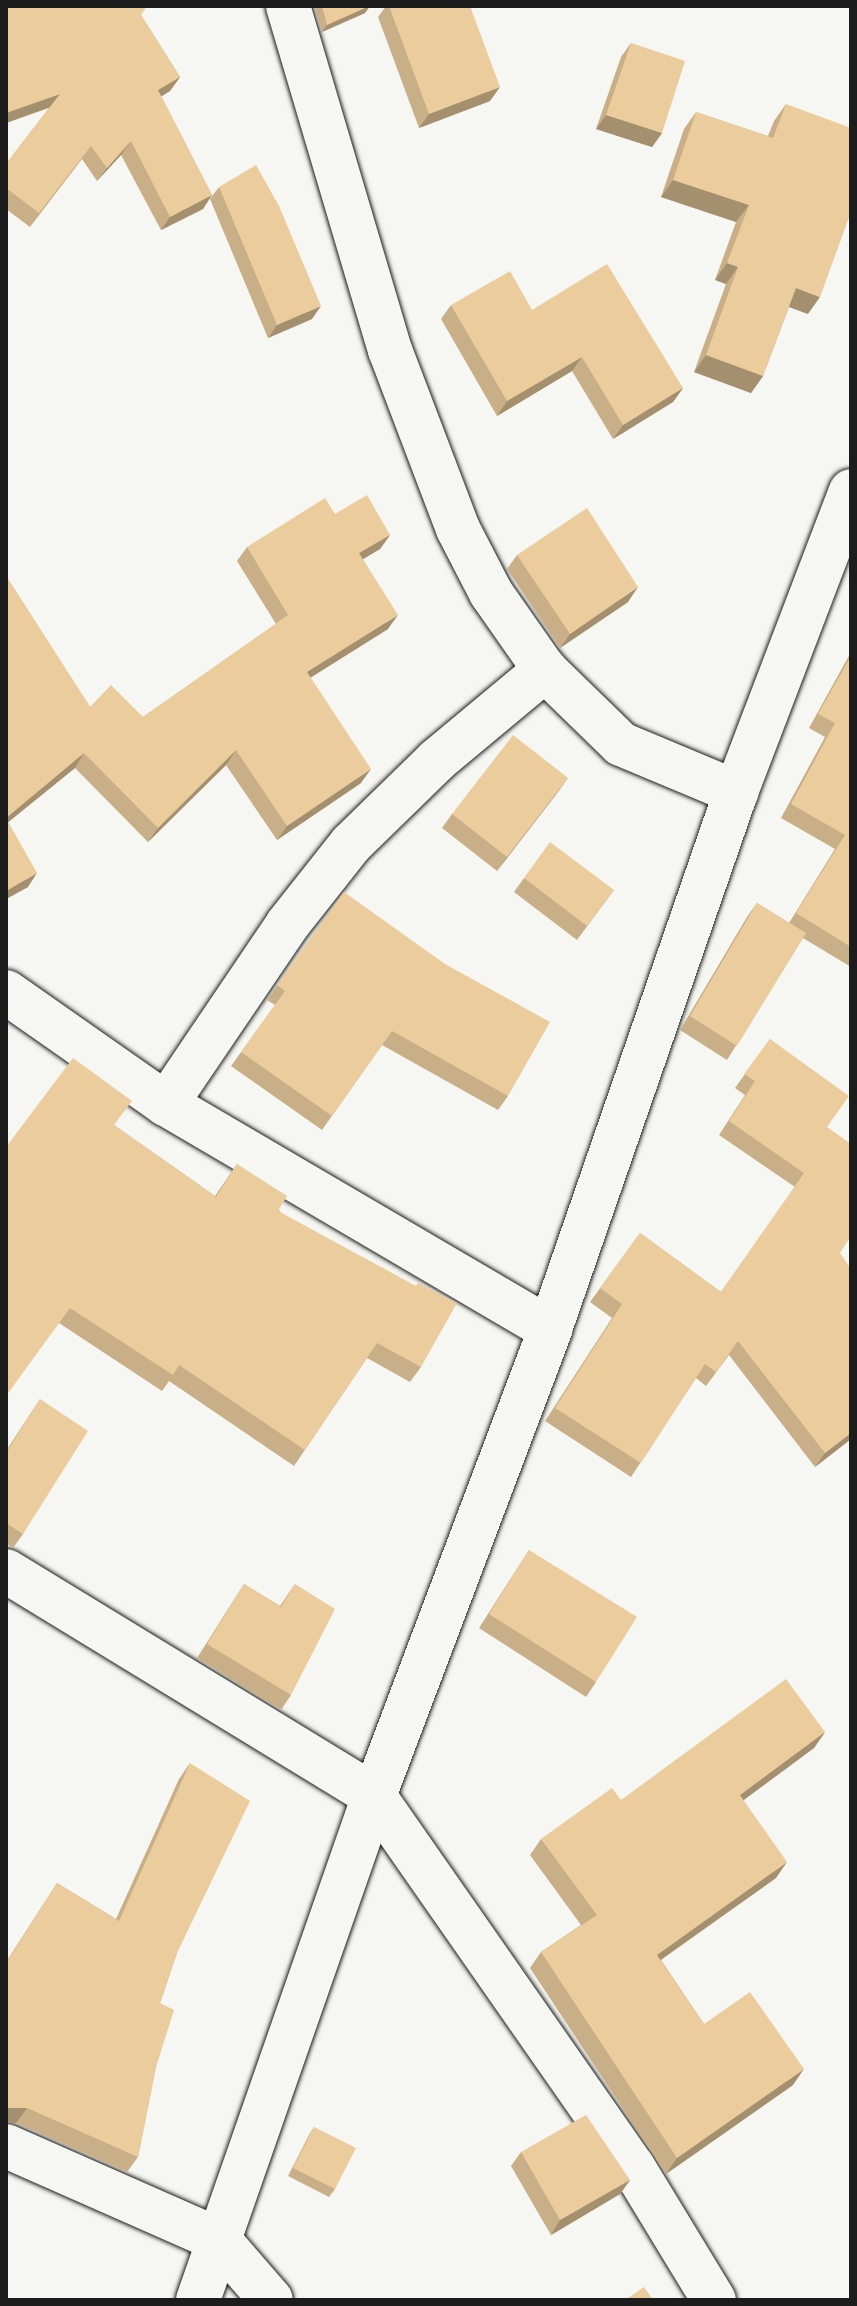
<!DOCTYPE html>
<style>
body{margin:0}
#map{position:relative;width:857px;height:2306px;overflow:hidden;background:#f6f6f2;font-family:"Indie Flower",sans-serif}
div>[style]{position:absolute}
.roads{filter:drop-shadow(0 0 2px #1c1c1c) drop-shadow(0 0 2px #1c1c1c)}
.minor>*{height:44px;margin:-22px;padding:0 22px;transform-origin:22px;border-radius:22px;background:#f6f6f2}
.wall>*{inset:0;background:#c9af87}
.shaded-wall>*{inset:0;background:#a48f6e}
.building>*{inset:0;background:#eacc9d}
span{translate:-50% -50%;white-space:nowrap;text-align:center;line-height:1.15;-webkit-text-stroke:6px #f6f6f2;paint-order:stroke}
.frame{position:absolute;inset:0;border:8px solid #1c1c1c;pointer-events:none}
</style>
<div id="map">
<div class="roads">
<div class="minor">
<div style="left:288px;top:6px;width:359px;rotate:73.5deg"></div>
<div style="left:390px;top:350px;width:191px;rotate:69.2deg"></div>
<div style="left:458px;top:529px;width:72px;rotate:62.7deg"></div>
<div style="left:491px;top:593px;width:94px;rotate:55deg"></div>
<div style="left:545px;top:670px;width:106px;rotate:44.2deg"></div>
<div style="left:621px;top:744px;width:125px;rotate:22.7deg"></div>
<div style="left:6px;top:992px;width:195px;rotate:35deg"></div>
<div style="left:166px;top:1104px;width:445px;rotate:30.4deg"></div>
<div style="left:166px;top:1104px;width:216px;rotate:-55.9deg"></div>
<div style="left:287px;top:925px;width:103px;rotate:-51.7deg"></div>
<div style="left:351px;top:844px;width:120px;rotate:-44.3deg"></div>
<div style="left:437px;top:760px;width:141px;rotate:-39.8deg"></div>
<div style="left:6px;top:1571px;width:431px;rotate:31.4deg"></div>
<div style="left:374px;top:1796px;width:452px;rotate:55.1deg"></div>
<div style="left:633px;top:2167px;width:156px;rotate:58.7deg"></div>
<div style="left:6px;top:2146px;width:233px;rotate:23.8deg"></div>
<div style="left:219px;top:2240px;width:79px;rotate:49.1deg"></div>
<div style="left:198px;top:2300px;width:534px;rotate:-70.75deg"></div>
<div style="left:374px;top:1796px;width:499px;rotate:-69.3deg"></div>
<div style="left:550px;top:1329px;width:568px;rotate:-70.9deg"></div>
<div style="left:736px;top:792px;width:322px;rotate:-69.1deg"></div>
</div>
</div>
<div class="wall">
<div style="clip-path:polygon(6px 6px,141px 15px,180px 77px,170px 91px,161px 96px,212px 195px,203px 209px,161px 230px,121px 155px,97px 181px,82px 159px,30px 227px,6px 209px,6px 164px,49px 108px,6px 123px)"></div>
<div style="clip-path:polygon(314px 6px,370px 6px,365px 13px,322px 32px)"></div>
<div style="clip-path:polygon(386px 6px,470px 6px,490px 101px,419px 128px,378px 17px)"></div>
<div style="clip-path:polygon(631px 43px,662px 133px,652px 147px,596px 129px,621px 57px)"></div>
<div style="clip-path:polygon(786px 104px,808px 314px,789px 307px,763px 376px,751px 393px,694px 372px,726px 284px,715px 280px,736px 222px,661px 197px,684px 129px,696px 112px,768px 136px,774px 121px)"></div>
<div style="clip-path:polygon(219px 187px,312px 319px,268px 338px,210px 199px)"></div>
<div style="clip-path:polygon(451px 305px,532px 310px,683px 388px,673px 402px,613px 439px,572px 371px,497px 416px,441px 319px)"></div>
<div style="clip-path:polygon(335px 514px,390px 535px,380px 549px,363px 559px,388px 629px,310px 678px,361px 783px,277px 840px,226px 765px,148px 842px,75px 768px,8px 822px,28px 887px,6px 899px,6px 576px,90px 707px,143px 717px,276px 624px,237px 561px,247px 547px)"></div>
<div style="clip-path:polygon(517px 555px,628px 602px,560px 648px,507px 569px)"></div>
<div style="clip-path:polygon(851px 652px,851px 967px,803px 938px,727px 1060px,680px 1030px,747px 917px,757px 903px,789px 923px,835px 849px,781px 818px,825px 737px,809px 728px)"></div>
<div style="clip-path:polygon(568px 778px,497px 871px,442px 828px,452px 814px)"></div>
<div style="clip-path:polygon(524px 878px,614px 890px,577px 940px,514px 892px)"></div>
<div style="clip-path:polygon(344px 892px,508px 1096px,498px 1110px,382px 1045px,322px 1130px,231px 1066px,275px 1005px,267px 1000px)"></div>
<div style="clip-path:polygon(770px 1039px,827px 1127px,840px 1253px,851px 1439px,815px 1467px,729px 1355px,706px 1386px,696px 1378px,631px 1477px,545px 1421px,612px 1318px,590px 1302px,640px 1233px,721px 1292px,795px 1187px,719px 1135px,745px 1095px,735px 1088px)"></div>
<div style="clip-path:polygon(114px 1125px,215px 1196px,237px 1164px,421px 1367px,410px 1382px,367px 1358px,294px 1466px,169px 1381px,162px 1391px,59px 1323px)"></div>
<div style="clip-path:polygon(40px 1399px,23px 1534px,13px 1548px,6px 1543px,6px 1451px)"></div>
<div style="clip-path:polygon(529px 1550px,596px 1682px,586px 1697px,479px 1628px)"></div>
<div style="clip-path:polygon(244px 1584px,280px 1606px,295px 1584px,291px 1695px,281px 1710px,197px 1658px)"></div>
<div style="clip-path:polygon(825px 1732px,814px 1748px,743px 1800px,776px 1878px,661px 1960px,704px 2024px,793px 2085px,666px 2174px,530px 1968px,541px 1952px,581px 1925px,530px 1855px,541px 1839px,621px 1800px)"></div>
<div style="clip-path:polygon(190px 1763px,177px 1953px,160px 2003px,156px 2067px,138px 2157px,127px 2172px,16px 2123px,6px 2123px,6px 1962px,57px 1883px,116px 1919px,179px 1779px)"></div>
<div style="clip-path:polygon(314px 2127px,335px 2189px,329px 2197px,288px 2176px,309px 2135px)"></div>
<div style="clip-path:polygon(521px 2152px,630px 2180px,620px 2194px,551px 2235px,511px 2166px)"></div>
</div>
<div class="shaded-wall">
<div style="clip-path:polygon(370px 6px,365px 13px,322px 32px,327px 25px)"></div>
<div style="clip-path:polygon(180px 77px,170px 91px,149px 104px,158px 90px)"></div>
<div style="clip-path:polygon(500px 87px,490px 101px,419px 128px,429px 114px)"></div>
<div style="clip-path:polygon(60px 94px,50px 107px,6px 123px,6px 113px)"></div>
<div style="clip-path:polygon(606px 115px,662px 133px,652px 147px,596px 129px)"></div>
<div style="clip-path:polygon(131px 141px,121px 155px,97px 181px,107px 168px)"></div>
<div style="clip-path:polygon(673px 180px,749px 205px,736px 222px,661px 197px)"></div>
<div style="clip-path:polygon(212px 195px,203px 209px,161px 230px,170px 217px)"></div>
<div style="clip-path:polygon(727px 263px,738px 267px,726px 284px,715px 280px)"></div>
<div style="clip-path:polygon(796px 288px,820px 297px,808px 314px,784px 305px)"></div>
<div style="clip-path:polygon(321px 306px,312px 319px,268px 338px,277px 325px)"></div>
<div style="clip-path:polygon(706px 355px,763px 376px,751px 393px,694px 372px)"></div>
<div style="clip-path:polygon(582px 357px,572px 371px,497px 416px,507px 401px)"></div>
<div style="clip-path:polygon(683px 388px,673px 402px,613px 439px,623px 425px)"></div>
<div style="clip-path:polygon(390px 535px,380px 549px,350px 567px,359px 553px)"></div>
<div style="clip-path:polygon(638px 587px,628px 602px,560px 648px,570px 634px)"></div>
<div style="clip-path:polygon(398px 615px,388px 629px,297px 686px,307px 672px)"></div>
<div style="clip-path:polygon(236px 750px,226px 765px,148px 842px,158px 828px)"></div>
<div style="clip-path:polygon(84px 753px,75px 768px,6px 824px,6px 818px)"></div>
<div style="clip-path:polygon(371px 769px,361px 783px,277px 840px,287px 826px)"></div>
<div style="clip-path:polygon(568px 778px,558px 792px,497px 871px,507px 857px)"></div>
<div style="clip-path:polygon(37px 873px,28px 887px,6px 899px,6px 891px)"></div>
<div style="clip-path:polygon(851px 1433px,851px 1439px,815px 1467px,825px 1453px)"></div>
<div style="clip-path:polygon(825px 1732px,814px 1748px,729px 1811px,740px 1795px)"></div>
<div style="clip-path:polygon(787px 1862px,776px 1878px,646px 1970px,657px 1955px)"></div>
<div style="clip-path:polygon(804px 2069px,793px 2085px,666px 2174px,677px 2158px)"></div>
<div style="clip-path:polygon(6px 2108px,27px 2108px,16px 2123px,6px 2123px)"></div>
<div style="clip-path:polygon(630px 2180px,620px 2194px,551px 2235px,560px 2220px)"></div>
</div>
<div class="building">
<div style="clip-path:polygon(6px 6px,147px 6px,141px 15px,180px 77px,158px 90px,212px 195px,170px 217px,131px 141px,107px 168px,91px 146px,39px 213px,6px 188px,6px 164px,60px 94px,6px 113px)"></div>
<div style="clip-path:polygon(322px 6px,369px 6px,327px 25px)"></div>
<div style="clip-path:polygon(389px 6px,470px 6px,500px 87px,429px 114px)"></div>
<div style="clip-path:polygon(631px 43px,685px 61px,662px 133px,606px 115px)"></div>
<div style="clip-path:polygon(786px 104px,851px 128px,851px 212px,820px 297px,796px 288px,763px 376px,706px 355px,738px 267px,727px 263px,749px 205px,673px 180px,696px 112px,773px 138px)"></div>
<div style="clip-path:polygon(256px 165px,279px 206px,321px 306px,277px 325px,219px 187px)"></div>
<div style="clip-path:polygon(607px 264px,683px 388px,623px 425px,582px 357px,507px 401px,451px 305px,510px 271px,532px 310px)"></div>
<div style="clip-path:polygon(367px 495px,390px 535px,359px 553px,398px 615px,307px 672px,371px 769px,287px 826px,236px 750px,158px 828px,84px 753px,6px 818px,6px 576px,90px 707px,111px 685px,143px 717px,288px 615px,247px 547px,325px 498px,335px 514px)"></div>
<div style="clip-path:polygon(587px 508px,638px 587px,570px 634px,517px 555px)"></div>
<div style="clip-path:polygon(851px 656px,851px 947px,796px 913px,845px 835px,791px 804px,835px 723px,818px 714px)"></div>
<div style="clip-path:polygon(513px 735px,568px 778px,507px 857px,452px 814px)"></div>
<div style="clip-path:polygon(6px 818px,37px 873px,6px 891px)"></div>
<div style="clip-path:polygon(550px 842px,614px 890px,587px 926px,524px 878px)"></div>
<div style="clip-path:polygon(344px 892px,445px 964px,550px 1022px,508px 1096px,392px 1031px,332px 1116px,241px 1052px,285px 991px,277px 985px)"></div>
<div style="clip-path:polygon(757px 903px,806px 933px,737px 1046px,690px 1016px)"></div>
<div style="clip-path:polygon(770px 1039px,849px 1096px,827px 1127px,851px 1144px,851px 1236px,840px 1253px,851px 1269px,851px 1433px,825px 1453px,738px 1341px,716px 1372px,705px 1364px,641px 1463px,555px 1408px,622px 1304px,600px 1288px,640px 1233px,721px 1292px,804px 1173px,729px 1121px,755px 1081px,744px 1074px)"></div>
<div style="clip-path:polygon(73px 1058px,132px 1101px,114px 1125px,216px 1197px,237px 1164px,287px 1196px,278px 1211px,416px 1286px,418px 1283px,457px 1303px,421px 1367px,377px 1343px,305px 1450px,179px 1365px,173px 1375px,70px 1308px,6px 1396px,6px 1147px)"></div>
<div style="clip-path:polygon(40px 1399px,88px 1431px,23px 1534px,6px 1523px,6px 1453px)"></div>
<div style="clip-path:polygon(529px 1550px,637px 1617px,596px 1682px,489px 1614px)"></div>
<div style="clip-path:polygon(244px 1584px,281px 1607px,295px 1584px,335px 1609px,291px 1695px,207px 1644px)"></div>
<div style="clip-path:polygon(786px 1679px,825px 1732px,740px 1795px,787px 1862px,657px 1955px,704px 2024px,750px 1992px,804px 2069px,677px 2158px,541px 1952px,597px 1915px,541px 1839px,612px 1788px,621px 1800px)"></div>
<div style="clip-path:polygon(190px 1763px,250px 1801px,177px 1953px,160px 2003px,174px 2010px,156px 2067px,138px 2157px,27px 2108px,6px 2108px,6px 1963px,57px 1883px,119px 1921px)"></div>
<div style="clip-path:polygon(586px 2115px,630px 2180px,560px 2220px,521px 2152px)"></div>
<div style="clip-path:polygon(314px 2127px,356px 2148px,335px 2189px,293px 2168px)"></div>
<div style="clip-path:polygon(644px 2287px,653px 2300px,625px 2300px)"></div>
</div>
<div class="frame"></div>
</div>
